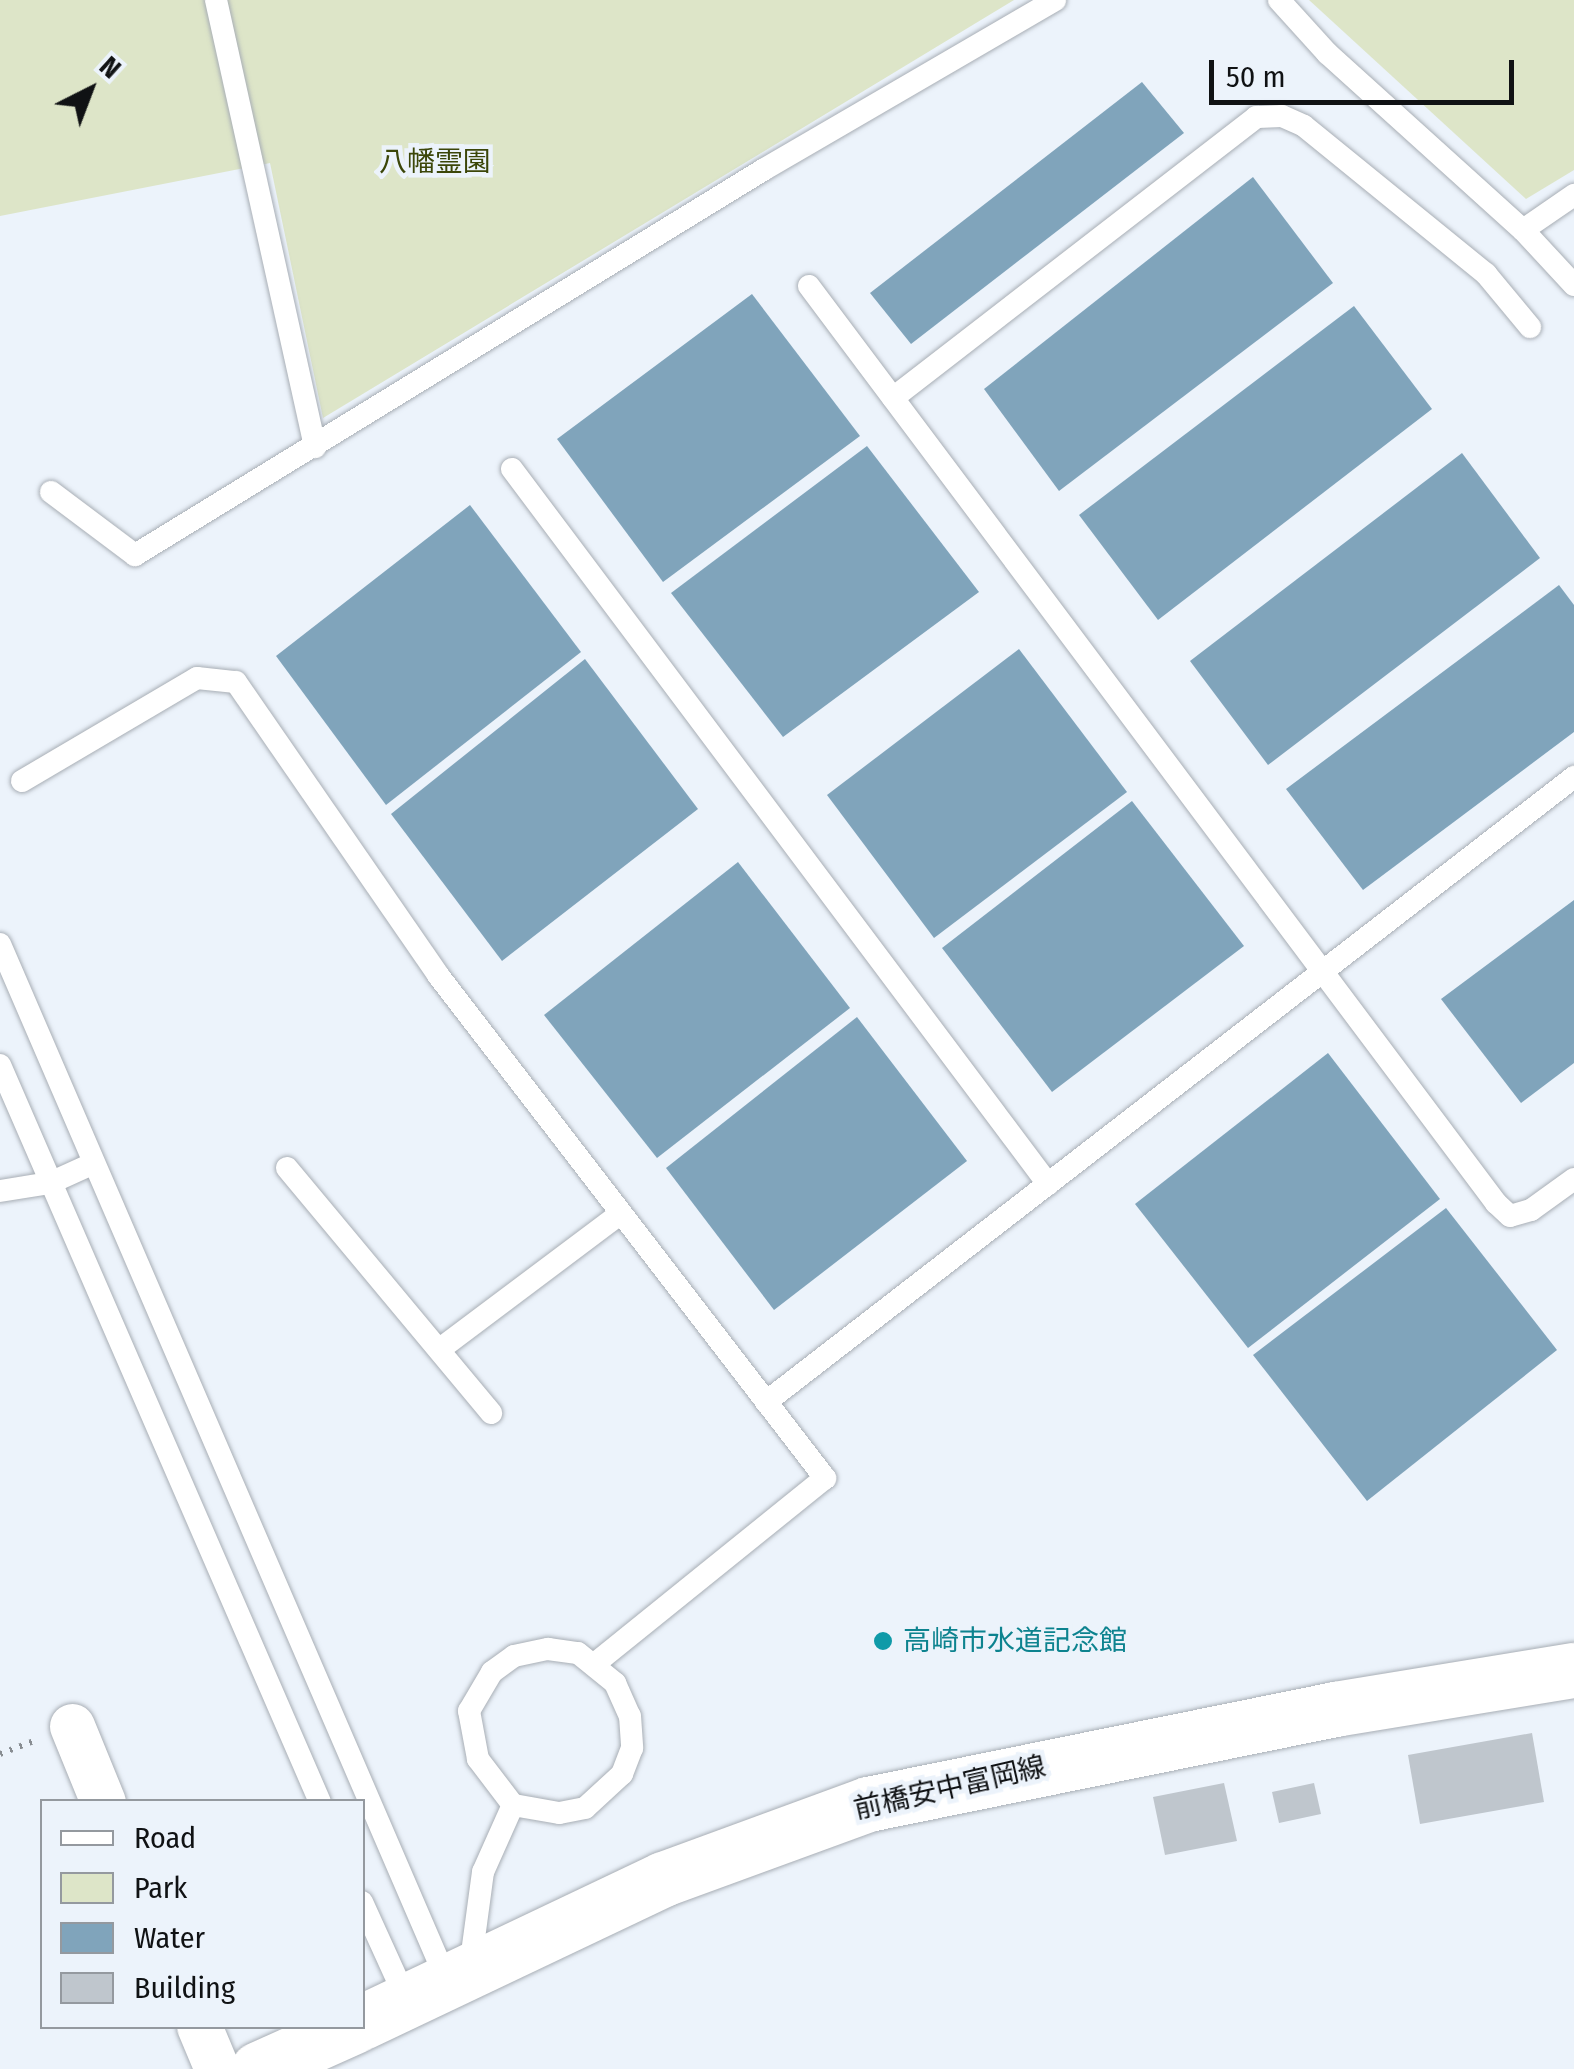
<!DOCTYPE html>
<meta charset="utf-8">
<style>
body{margin:0}
#map{position:relative;width:1574px;height:2069px;overflow:hidden;background:#ecf3fb;font-family:"Fira Sans Condensed","Noto Sans JP",sans-serif}
div>[style]{position:absolute}
.green>*{inset:0;background:#dde5c8}
.water>*{inset:0;background:#80a4bb}
.building>*{inset:0;background:#bfc6cd}
.path>*{height:6px;margin-top:-3px;transform-origin:0;background:repeating-linear-gradient(90deg,#888d92 0 2.5px,transparent 0 10.5px)}
.roads{filter:drop-shadow(0 0 2px #a8aeb5) drop-shadow(0 0 2px #a8aeb5)}
.service>*{height:22px;margin:-11px;padding:0 11px;transform-origin:11px;border-radius:11px;background:#fff}
.minor>*{height:45px;margin:-22.5px;padding:0 22.5px;transform-origin:22.5px;border-radius:22.5px;background:#fff}
.primary>*{height:55px;margin:-27.5px;padding:0 27.5px;transform-origin:27.5px;border-radius:27.5px;background:#fff}
.dots>*{width:28px;height:28px;translate:-50% -50%;box-sizing:border-box;border:5px solid #ecf3fb;border-radius:50%}
span{translate:-50% -50%;white-space:nowrap;text-align:center;line-height:1.15;-webkit-text-stroke:9px #ecf3fb;paint-order:stroke}
.park-label{font-size:28px;color:#3b4609}
.culture-label{font-size:28px;color:#0d838f}
.left{translate:0 -50%;text-align:left}
.street-label{font-size:28px;color:#101214}
.legend{position:absolute;left:40px;top:1799px;width:325px;height:230px;box-sizing:border-box;background:#ecf3fb;border:2px solid #94999f;margin:0;padding:12px 18px;list-style:none;font-size:30px;color:#101214}
.legend li{display:flex;align-items:center;gap:20px;height:50px}
.legend b{width:50px;border:2px solid #94999f}
.north{position:absolute;left:40px;top:40px;width:100px;height:100px;-webkit-text-stroke:8px #ecf3fb;paint-order:stroke;rotate:42deg;font-size:28px;font-weight:700;line-height:40px;text-align:center;color:#101214}
.north::after{content:'';display:block;margin:auto;width:35px;height:45px;background:#101214;clip-path:polygon(50% 0,100% 100%,50% 72%,0 100%)}
.scale{position:absolute;left:1209px;top:60px;width:305px;height:45px;box-sizing:border-box;border:5px solid #101214;border-top:0;padding-left:12px;font-size:30px;line-height:35px;white-space:nowrap;color:#101214;-webkit-text-stroke:8px #ecf3fb;paint-order:stroke}
</style>
<div id="map">
<div class="green">
<div style="clip-path:polygon(0 0,1014px 0,323px 418px,270px 163px,0 216px)"></div>
<div style="clip-path:polygon(1309px 0,1574px 0,1574px 170px,1526px 199px)"></div>
</div>
<div class="water">
<div style="clip-path:polygon(1142px 82px,1184px 133px,911px 344px,870px 293px)"></div>
<div style="clip-path:polygon(1253px 177px,1333px 283px,1059px 491px,984px 389px)"></div>
<div style="clip-path:polygon(752px 294px,860px 436px,663px 582px,557px 439px)"></div>
<div style="clip-path:polygon(1354px 306px,1432px 409px,1158px 620px,1079px 515px)"></div>
<div style="clip-path:polygon(867px 446px,979px 592px,783px 737px,671px 593px)"></div>
<div style="clip-path:polygon(1462px 453px,1540px 558px,1268px 765px,1190px 661px)"></div>
<div style="clip-path:polygon(470px 505px,581px 652px,386px 805px,276px 656px)"></div>
<div style="clip-path:polygon(1559px 585px,1574px 605px,1574px 732px,1363px 890px,1286px 789px)"></div>
<div style="clip-path:polygon(1019px 649px,1127px 792px,934px 938px,827px 795px)"></div>
<div style="clip-path:polygon(585px 659px,698px 809px,502px 961px,391px 814px)"></div>
<div style="clip-path:polygon(1132px 801px,1244px 946px,1052px 1092px,942px 948px)"></div>
<div style="clip-path:polygon(738px 862px,850px 1008px,657px 1158px,544px 1015px)"></div>
<div style="clip-path:polygon(1574px 900px,1574px 1063px,1521px 1103px,1441px 999px)"></div>
<div style="clip-path:polygon(857px 1017px,967px 1161px,774px 1310px,666px 1168px)"></div>
<div style="clip-path:polygon(1328px 1053px,1440px 1199px,1248px 1348px,1135px 1204px)"></div>
<div style="clip-path:polygon(1446px 1208px,1557px 1350px,1367px 1501px,1253px 1355px)"></div>
</div>
<div class="building">
<div style="clip-path:polygon(1532px 1733px,1544px 1802px,1420px 1824px,1408px 1755px)"></div>
<div style="clip-path:polygon(1224px 1783px,1237px 1841px,1165px 1855px,1153px 1797px)"></div>
<div style="clip-path:polygon(1314px 1783px,1321px 1814px,1279px 1823px,1272px 1792px)"></div>
</div>
<div class="path">
<div style="left:0;top:1754px;width:39px;rotate:-21deg"></div>
</div>
<div class="roads">
<div class="service">
<div style="left:216px;top:0;width:458px;rotate:77.5deg"></div>
<div style="left:1279px;top:0;width:72px;rotate:47.8deg"></div>
<div style="left:1327px;top:53px;width:264px;rotate:42.1deg"></div>
<div style="left:1523px;top:230px;width:62px;rotate:-34.5deg"></div>
<div style="left:1523px;top:230px;width:75px;rotate:47.2deg"></div>
<div style="left:809px;top:286px;width:1146px;rotate:53.16deg"></div>
<div style="left:1496px;top:1203px;width:19px;rotate:43deg"></div>
<div style="left:1510px;top:1216px;width:22px;rotate:-16deg"></div>
<div style="left:1531px;top:1210px;width:53px;rotate:-35.8deg"></div>
<div style="left:893px;top:398px;width:459px;rotate:-37.7deg"></div>
<div style="left:1256px;top:117px;width:26px;rotate:-2deg"></div>
<div style="left:1282px;top:116px;width:24px;rotate:24deg"></div>
<div style="left:1304px;top:126px;width:235px;rotate:39.1deg"></div>
<div style="left:1486px;top:274px;width:69px;rotate:50.3deg"></div>
<div style="left:512px;top:469px;width:894px;rotate:53.14deg"></div>
<div style="left:51px;top:492px;width:105px;rotate:36.9deg"></div>
<div style="left:135px;top:555px;width:737px;rotate:-31.51deg"></div>
<div style="left:763px;top:170px;width:338px;rotate:-30.2deg"></div>
<div style="left:22px;top:781px;width:203px;rotate:-30.5deg"></div>
<div style="left:197px;top:678px;width:39px;rotate:6deg"></div>
<div style="left:236px;top:682px;width:356px;rotate:55.4deg"></div>
<div style="left:438px;top:975px;width:635px;rotate:52.43deg"></div>
<div style="left:825px;top:1478px;width:294px;rotate:141.1deg"></div>
<div style="left:0;top:944px;width:1131px;rotate:66.68deg"></div>
<div style="left:0;top:1065px;width:803px;rotate:66.53deg"></div>
<div style="left:287px;top:1168px;width:319px;rotate:50.2deg"></div>
<div style="left:0;top:1191px;width:51px;rotate:-9.1deg"></div>
<div style="left:50px;top:1183px;width:46px;rotate:-24.3deg"></div>
<div style="left:440px;top:1349px;width:226px;rotate:-36.9deg"></div>
<div style="left:766px;top:1402px;width:1022px;rotate:-37.72deg"></div>
<div style="left:362px;top:1902px;width:109px;rotate:65.6deg"></div>
<div style="left:470px;top:1968px;width:97px;rotate:-82.3deg"></div>
<div style="left:483px;top:1872px;width:73px;rotate:-65.9deg"></div>
<div style="left:513px;top:1805px;width:58px;rotate:-127.3deg"></div>
<div style="left:478px;top:1759px;width:49px;rotate:-100.6deg"></div>
<div style="left:469px;top:1711px;width:45px;rotate:-59.5deg"></div>
<div style="left:492px;top:1672px;width:27px;rotate:-36deg"></div>
<div style="left:514px;top:1656px;width:35px;rotate:-12deg"></div>
<div style="left:548px;top:1649px;width:30px;rotate:8deg"></div>
<div style="left:578px;top:1653px;width:48px;rotate:39deg"></div>
<div style="left:615px;top:1683px;width:36px;rotate:66deg"></div>
<div style="left:630px;top:1716px;width:32px;rotate:86deg"></div>
<div style="left:632px;top:1748px;width:28px;rotate:111deg"></div>
<div style="left:622px;top:1774px;width:50px;rotate:137.4deg"></div>
<div style="left:585px;top:1808px;width:26px;rotate:169deg"></div>
<div style="left:559px;top:1813px;width:47px;rotate:-170.1deg"></div>
</div>
<div class="minor">
<div style="left:72px;top:1726px;width:82px;rotate:67.8deg"></div>
<div style="left:199px;top:2026px;width:47px;rotate:67.3deg"></div>
</div>
<div class="primary">
<div style="left:362px;top:2022px;width:333px;rotate:-25.4deg"></div>
<div style="left:663px;top:1879px;width:218px;rotate:-20.1deg"></div>
<div style="left:868px;top:1804px;width:477px;rotate:-11.5deg"></div>
<div style="left:1335px;top:1709px;width:242px;rotate:-9.3deg"></div>
<div style="left:258px;top:2069px;width:105px;rotate:-24.1deg"></div>
</div>
</div>
<div class="dots">
<div style="left:883px;top:1641px;background:#0f9aa8"></div>
</div>
<div class="park-label">
<span style="left:435px;top:162px">八幡霊園</span>
</div>
<div class="culture-label">
<span class="left" style="left:903px;top:1641px">高崎市水道記念館</span>
</div>
<div class="street-label">
<span style="left:950px;top:1788px;rotate:-13deg">前橋安中富岡線</span>
</div>
<ul class="legend">
<li><b style="height:12px;background:#fff"></b>Road</li>
<li><b style="height:28px;background:#dde5c8"></b>Park</li>
<li><b style="height:28px;background:#80a4bb"></b>Water</li>
<li><b style="height:28px;background:#bfc6cd"></b>Building</li>
</ul>
<div class="north">N</div>
<div class="scale">50 m</div>
</div>
